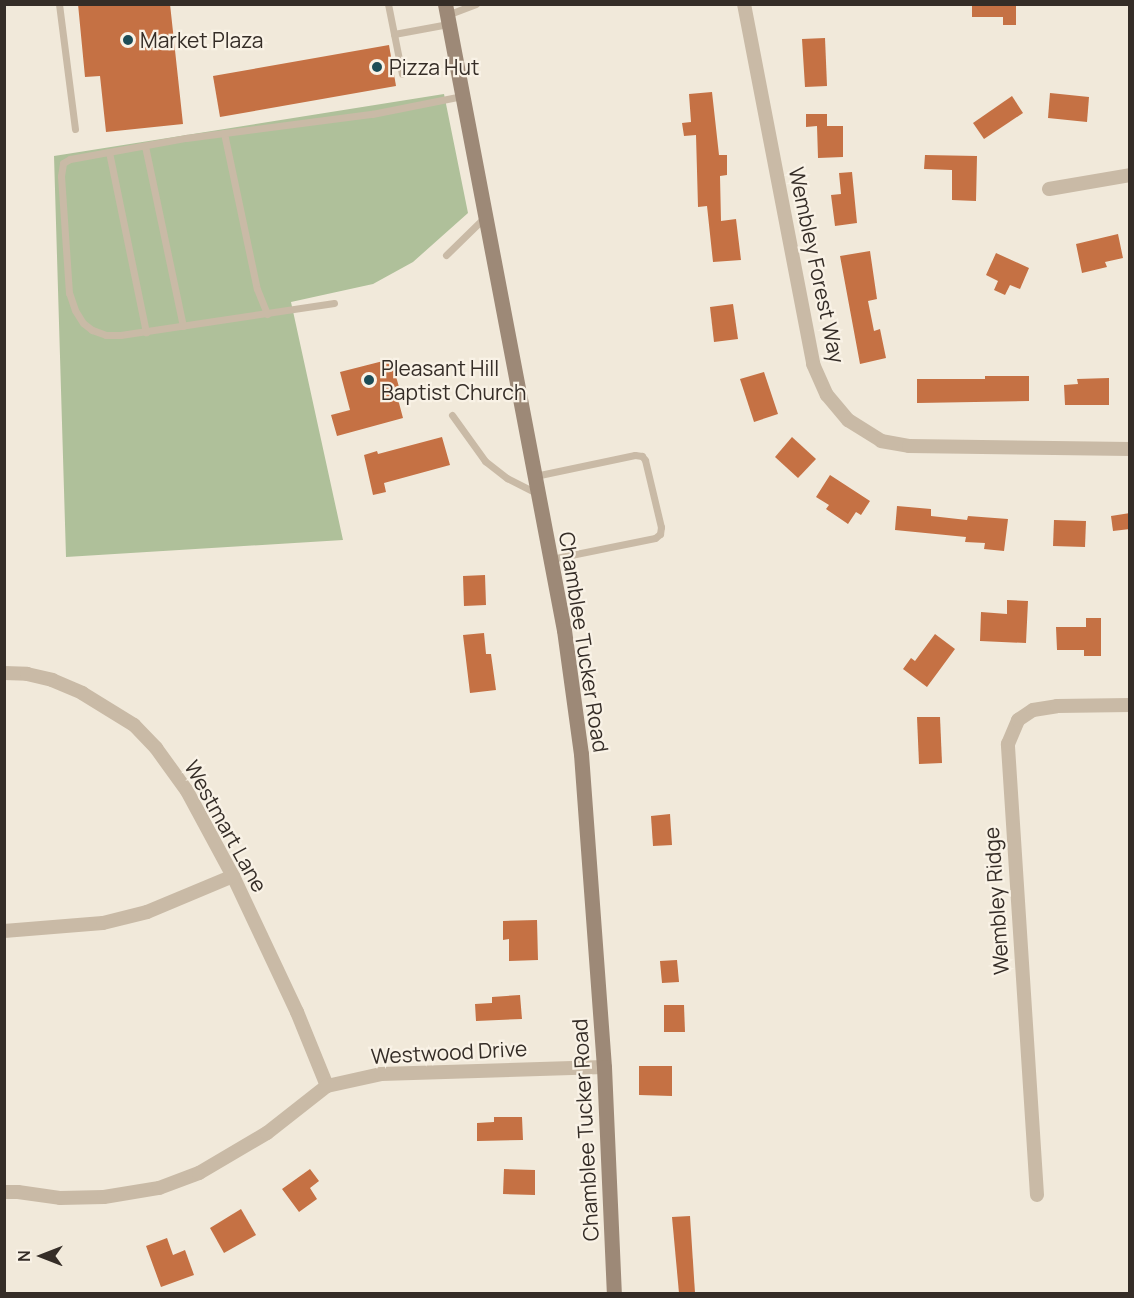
<!DOCTYPE html>
<style>
body{margin:0}
#map{position:relative;width:1134px;height:1298px;overflow:hidden;background:#f1e9da;font-family:Manrope,sans-serif}
div>[style]{position:absolute}
.green>*{inset:0;background:#afc09a}
.building>*{inset:0;background:#c57144}
.service>*{height:7px;margin:-3.5px;padding:0 3.5px;transform-origin:3.5px;border-radius:3.5px;background:#c9baa6}
.minor>*{height:14px;margin:-7px;padding:0 7px;transform-origin:7px;border-radius:7px;background:#c9baa6}
.secondary>*{height:15px;margin:-7.5px;padding:0 7.5px;transform-origin:7.5px;border-radius:7.5px;background:#9d8977}
.dots>*{width:16px;height:16px;translate:-50% -50%;box-sizing:border-box;border:3px solid #f9f2e6;border-radius:50%}
span{translate:-50% -50%;white-space:nowrap;text-align:center;line-height:1.15;-webkit-text-stroke:4.5px #f9f2e6;paint-order:stroke}
.poi-label{font-size:21px;color:#352d27}
.left{translate:0 -50%;text-align:left}
.street-label{font-size:21px;color:#352d27}
.frame{position:absolute;inset:0;border:6px solid #352d27;pointer-events:none}
.north{position:absolute;left:12px;top:1226px;width:60px;height:60px;-webkit-text-stroke:4px #f9f2e6;paint-order:stroke;rotate:270deg;font-size:16px;font-weight:700;line-height:24px;text-align:center;color:#352d27}
.north::after{content:'';display:block;margin:auto;width:21px;height:27px;background:#352d27;clip-path:polygon(50% 0,100% 100%,50% 72%,0 100%)}
</style>
<div id="map">
<div class="green">
<div style="clip-path:polygon(444px 94px,468px 213px,413px 262px,373px 284px,291px 302px,343px 540px,66px 557px,54px 156px)"></div>
</div>
<div class="building">
<div style="clip-path:polygon(78px 4px,170px 4px,183px 124px,106px 132px,100px 76px,85px 77px)"></div>
<div style="clip-path:polygon(972px 4px,1016px 4px,1016px 25px,1003px 25px,1003px 17px,972px 17px)"></div>
<div style="clip-path:polygon(825px 38px,827px 86px,805px 87px,802px 39px)"></div>
<div style="clip-path:polygon(389px 45px,396px 86px,220px 117px,213px 76px)"></div>
<div style="clip-path:polygon(712px 92px,719px 155px,727px 155px,727px 175px,720px 176px,721px 221px,736px 219px,741px 260px,713px 262px,707px 206px,698px 207px,696px 135px,684px 136px,682px 123px,691px 122px,689px 94px)"></div>
<div style="clip-path:polygon(1050px 93px,1089px 97px,1087px 122px,1048px 118px)"></div>
<div style="clip-path:polygon(1012px 96px,1023px 113px,984px 139px,973px 123px)"></div>
<div style="clip-path:polygon(806px 114px,827px 114px,827px 126px,843px 126px,843px 157px,818px 158px,817px 126px,806px 127px)"></div>
<div style="clip-path:polygon(925px 155px,977px 156px,976px 201px,952px 200px,952px 170px,924px 169px)"></div>
<div style="clip-path:polygon(852px 172px,857px 223px,835px 226px,831px 195px,841px 194px,839px 173px)"></div>
<div style="clip-path:polygon(1118px 234px,1123px 258px,1105px 262px,1107px 267px,1082px 273px,1076px 244px)"></div>
<div style="clip-path:polygon(870px 251px,877px 299px,868px 301px,874px 331px,880px 329px,886px 358px,860px 364px,840px 256px)"></div>
<div style="clip-path:polygon(996px 253px,1029px 268px,1020px 289px,1010px 285px,1005px 295px,994px 290px,998px 281px,986px 275px)"></div>
<div style="clip-path:polygon(733px 304px,738px 339px,714px 342px,710px 307px)"></div>
<div style="clip-path:polygon(391px 359px,399px 387px,395px 388px,403px 418px,337px 436px,331px 415px,350px 410px,340px 372px)"></div>
<div style="clip-path:polygon(764px 372px,778px 414px,754px 422px,740px 379px)"></div>
<div style="clip-path:polygon(985px 376px,1029px 376px,1029px 401px,917px 403px,917px 379px,985px 379px)"></div>
<div style="clip-path:polygon(1109px 378px,1109px 405px,1065px 405px,1064px 385px,1078px 384px,1077px 379px)"></div>
<div style="clip-path:polygon(442px 437px,450px 465px,384px 483px,386px 492px,373px 495px,364px 455px,377px 451px,378px 454px)"></div>
<div style="clip-path:polygon(792px 437px,816px 459px,798px 478px,775px 457px)"></div>
<div style="clip-path:polygon(830px 475px,870px 501px,861px 515px,856px 512px,848px 524px,826px 509px,829px 505px,816px 497px)"></div>
<div style="clip-path:polygon(897px 506px,931px 509px,931px 516px,967px 520px,968px 516px,1008px 519px,1004px 551px,984px 549px,985px 543px,965px 542px,966px 537px,895px 530px)"></div>
<div style="clip-path:polygon(1130px 513px,1130px 529px,1113px 531px,1111px 516px)"></div>
<div style="clip-path:polygon(1054px 520px,1086px 521px,1085px 547px,1053px 546px)"></div>
<div style="clip-path:polygon(485px 575px,486px 605px,464px 606px,463px 576px)"></div>
<div style="clip-path:polygon(1007px 600px,1028px 601px,1026px 643px,980px 641px,981px 612px,1007px 614px)"></div>
<div style="clip-path:polygon(1086px 618px,1101px 618px,1101px 656px,1084px 656px,1084px 650px,1057px 650px,1056px 627px,1086px 627px)"></div>
<div style="clip-path:polygon(484px 633px,486px 654px,491px 654px,496px 690px,470px 693px,463px 635px)"></div>
<div style="clip-path:polygon(935px 634px,955px 649px,927px 687px,903px 669px,911px 658px,915px 661px)"></div>
<div style="clip-path:polygon(917px 717px,940px 717px,942px 763px,919px 764px)"></div>
<div style="clip-path:polygon(670px 814px,672px 845px,653px 846px,651px 816px)"></div>
<div style="clip-path:polygon(537px 920px,538px 960px,509px 961px,509px 939px,503px 940px,503px 921px)"></div>
<div style="clip-path:polygon(677px 960px,679px 982px,662px 983px,660px 961px)"></div>
<div style="clip-path:polygon(520px 995px,522px 1019px,476px 1021px,475px 1004px,492px 1003px,492px 997px)"></div>
<div style="clip-path:polygon(664px 1005px,684px 1005px,685px 1032px,664px 1032px)"></div>
<div style="clip-path:polygon(639px 1066px,672px 1066px,672px 1096px,639px 1095px)"></div>
<div style="clip-path:polygon(494px 1117px,522px 1117px,523px 1140px,477px 1141px,477px 1123px,494px 1122px)"></div>
<div style="clip-path:polygon(310px 1169px,319px 1181px,310px 1188px,317px 1199px,299px 1212px,282px 1189px)"></div>
<div style="clip-path:polygon(504px 1169px,535px 1170px,535px 1195px,503px 1194px)"></div>
<div style="clip-path:polygon(241px 1209px,256px 1235px,224px 1253px,210px 1228px)"></div>
<div style="clip-path:polygon(690px 1216px,695px 1293px,679px 1293px,672px 1217px)"></div>
<div style="clip-path:polygon(167px 1238px,173px 1255px,185px 1250px,194px 1275px,161px 1287px,146px 1246px)"></div>
</div>
<div class="service">
<div style="left:59px;top:4px;width:126px;rotate:82.7deg"></div>
<div style="left:388px;top:4px;width:71px;rotate:78.7deg"></div>
<div style="left:447px;top:15px;width:31px;rotate:-21deg"></div>
<div style="left:394px;top:34px;width:55px;rotate:-10.5deg"></div>
<div style="left:224px;top:133px;width:159px;rotate:78.1deg"></div>
<div style="left:257px;top:289px;width:27px;rotate:68deg"></div>
<div style="left:145px;top:146px;width:184px;rotate:78.1deg"></div>
<div style="left:109px;top:152px;width:184px;rotate:78.4deg"></div>
<div style="left:446px;top:255px;width:54px;rotate:-44.3deg"></div>
<div style="left:334px;top:303px;width:216px;rotate:171.5deg"></div>
<div style="left:120px;top:335px;width:14px;rotate:180deg"></div>
<div style="left:106px;top:335px;width:15px;rotate:-160deg"></div>
<div style="left:92px;top:330px;width:11px;rotate:-142deg"></div>
<div style="left:83px;top:323px;width:15px;rotate:-122deg"></div>
<div style="left:75px;top:310px;width:18px;rotate:-109deg"></div>
<div style="left:69px;top:293px;width:117px;rotate:-93.9deg"></div>
<div style="left:61px;top:176px;width:13px;rotate:-81deg"></div>
<div style="left:63px;top:163px;width:8px;rotate:-30deg"></div>
<div style="left:70px;top:159px;width:118px;rotate:-10.3deg"></div>
<div style="left:186px;top:138px;width:188px;rotate:-7.4deg"></div>
<div style="left:372px;top:114px;width:92px;rotate:-11.3deg"></div>
<div style="left:452px;top:415px;width:57px;rotate:54.3deg"></div>
<div style="left:485px;top:461px;width:28px;rotate:38deg"></div>
<div style="left:507px;top:478px;width:31px;rotate:27deg"></div>
<div style="left:535px;top:476px;width:102px;rotate:-11.9deg"></div>
<div style="left:635px;top:455px;width:7px;rotate:8deg"></div>
<div style="left:642px;top:456px;width:5px;rotate:53deg"></div>
<div style="left:645px;top:460px;width:69px;rotate:76.6deg"></div>
<div style="left:661px;top:527px;width:7px;rotate:98deg"></div>
<div style="left:660px;top:534px;width:6px;rotate:141deg"></div>
<div style="left:655px;top:538px;width:106px;rotate:168.6deg"></div>
</div>
<div class="minor">
<div style="left:744px;top:4px;width:367px;rotate:79.1deg"></div>
<div style="left:813px;top:364px;width:34px;rotate:66deg"></div>
<div style="left:827px;top:395px;width:33px;rotate:50deg"></div>
<div style="left:848px;top:420px;width:39px;rotate:32deg"></div>
<div style="left:881px;top:441px;width:28px;rotate:10deg"></div>
<div style="left:909px;top:446px;width:221px;rotate:0.8deg"></div>
<div style="left:1049px;top:189px;width:82px;rotate:-9.8deg"></div>
<div style="left:4px;top:673px;width:23px;rotate:2deg"></div>
<div style="left:27px;top:674px;width:26px;rotate:13deg"></div>
<div style="left:52px;top:680px;width:33px;rotate:23deg"></div>
<div style="left:82px;top:693px;width:61px;rotate:31.6deg"></div>
<div style="left:134px;top:725px;width:32px;rotate:46deg"></div>
<div style="left:156px;top:748px;width:53px;rotate:54.2deg"></div>
<div style="left:187px;top:791px;width:97px;rotate:61.6deg"></div>
<div style="left:233px;top:876px;width:150px;rotate:64.8deg"></div>
<div style="left:297px;top:1012px;width:80px;rotate:67.9deg"></div>
<div style="left:4px;top:931px;width:99px;rotate:-4.6deg"></div>
<div style="left:103px;top:923px;width:45px;rotate:-14deg"></div>
<div style="left:147px;top:912px;width:93px;rotate:-22.7deg"></div>
<div style="left:4px;top:1192px;width:14px"></div>
<div style="left:18px;top:1192px;width:42px;rotate:8.1deg"></div>
<div style="left:60px;top:1198px;width:44px;rotate:-1.3deg"></div>
<div style="left:104px;top:1197px;width:56px;rotate:-9.3deg"></div>
<div style="left:159px;top:1188px;width:43px;rotate:-20.6deg"></div>
<div style="left:199px;top:1173px;width:79px;rotate:-30.5deg"></div>
<div style="left:267px;top:1133px;width:76px;rotate:-38.1deg"></div>
<div style="left:327px;top:1086px;width:55px;rotate:-12.5deg"></div>
<div style="left:381px;top:1074px;width:223px;rotate:-1.8deg"></div>
<div style="left:1037px;top:1195px;width:452px;rotate:-93.7deg"></div>
<div style="left:1008px;top:744px;width:26px;rotate:-67deg"></div>
<div style="left:1018px;top:720px;width:18px;rotate:-34deg"></div>
<div style="left:1033px;top:710px;width:24px;rotate:-9deg"></div>
<div style="left:1057px;top:706px;width:73px;rotate:-0.8deg"></div>
</div>
<div class="secondary">
<div style="left:445px;top:4px;width:637px;rotate:79.24deg"></div>
<div style="left:564px;top:630px;width:125px;rotate:82.2deg"></div>
<div style="left:581px;top:754px;width:314px;rotate:85.8deg"></div>
<div style="left:604px;top:1067px;width:227px;rotate:87.5deg"></div>
</div>
<div class="dots">
<div style="left:128px;top:40px;background:#1d4c56"></div>
<div style="left:377px;top:67px;background:#1d4c56"></div>
<div style="left:369px;top:380px;background:#1d4c56"></div>
</div>
<div class="poi-label">
<span class="left" style="left:140px;top:40px">Market Plaza</span>
<span class="left" style="left:389px;top:67px">Pizza Hut</span>
<span class="left" style="left:381px;top:380px">Pleasant Hill<br>Baptist Church</span>
</div>
<div class="street-label">
<span style="left:817px;top:265px;rotate:78deg">Wembley Forest Way</span>
<span style="left:584px;top:642px;rotate:81deg">Chamblee Tucker Road</span>
<span style="left:226px;top:826px;rotate:61deg">Westmart Lane</span>
<span style="left:996px;top:901px;rotate:-94deg">Wembley Ridge</span>
<span style="left:449px;top:1052px;rotate:-3deg">Westwood Drive</span>
<span style="left:585px;top:1130px;rotate:-93deg">Chamblee Tucker Road</span>
</div>
<div class="frame"></div>
<div class="north">N</div>
</div>
